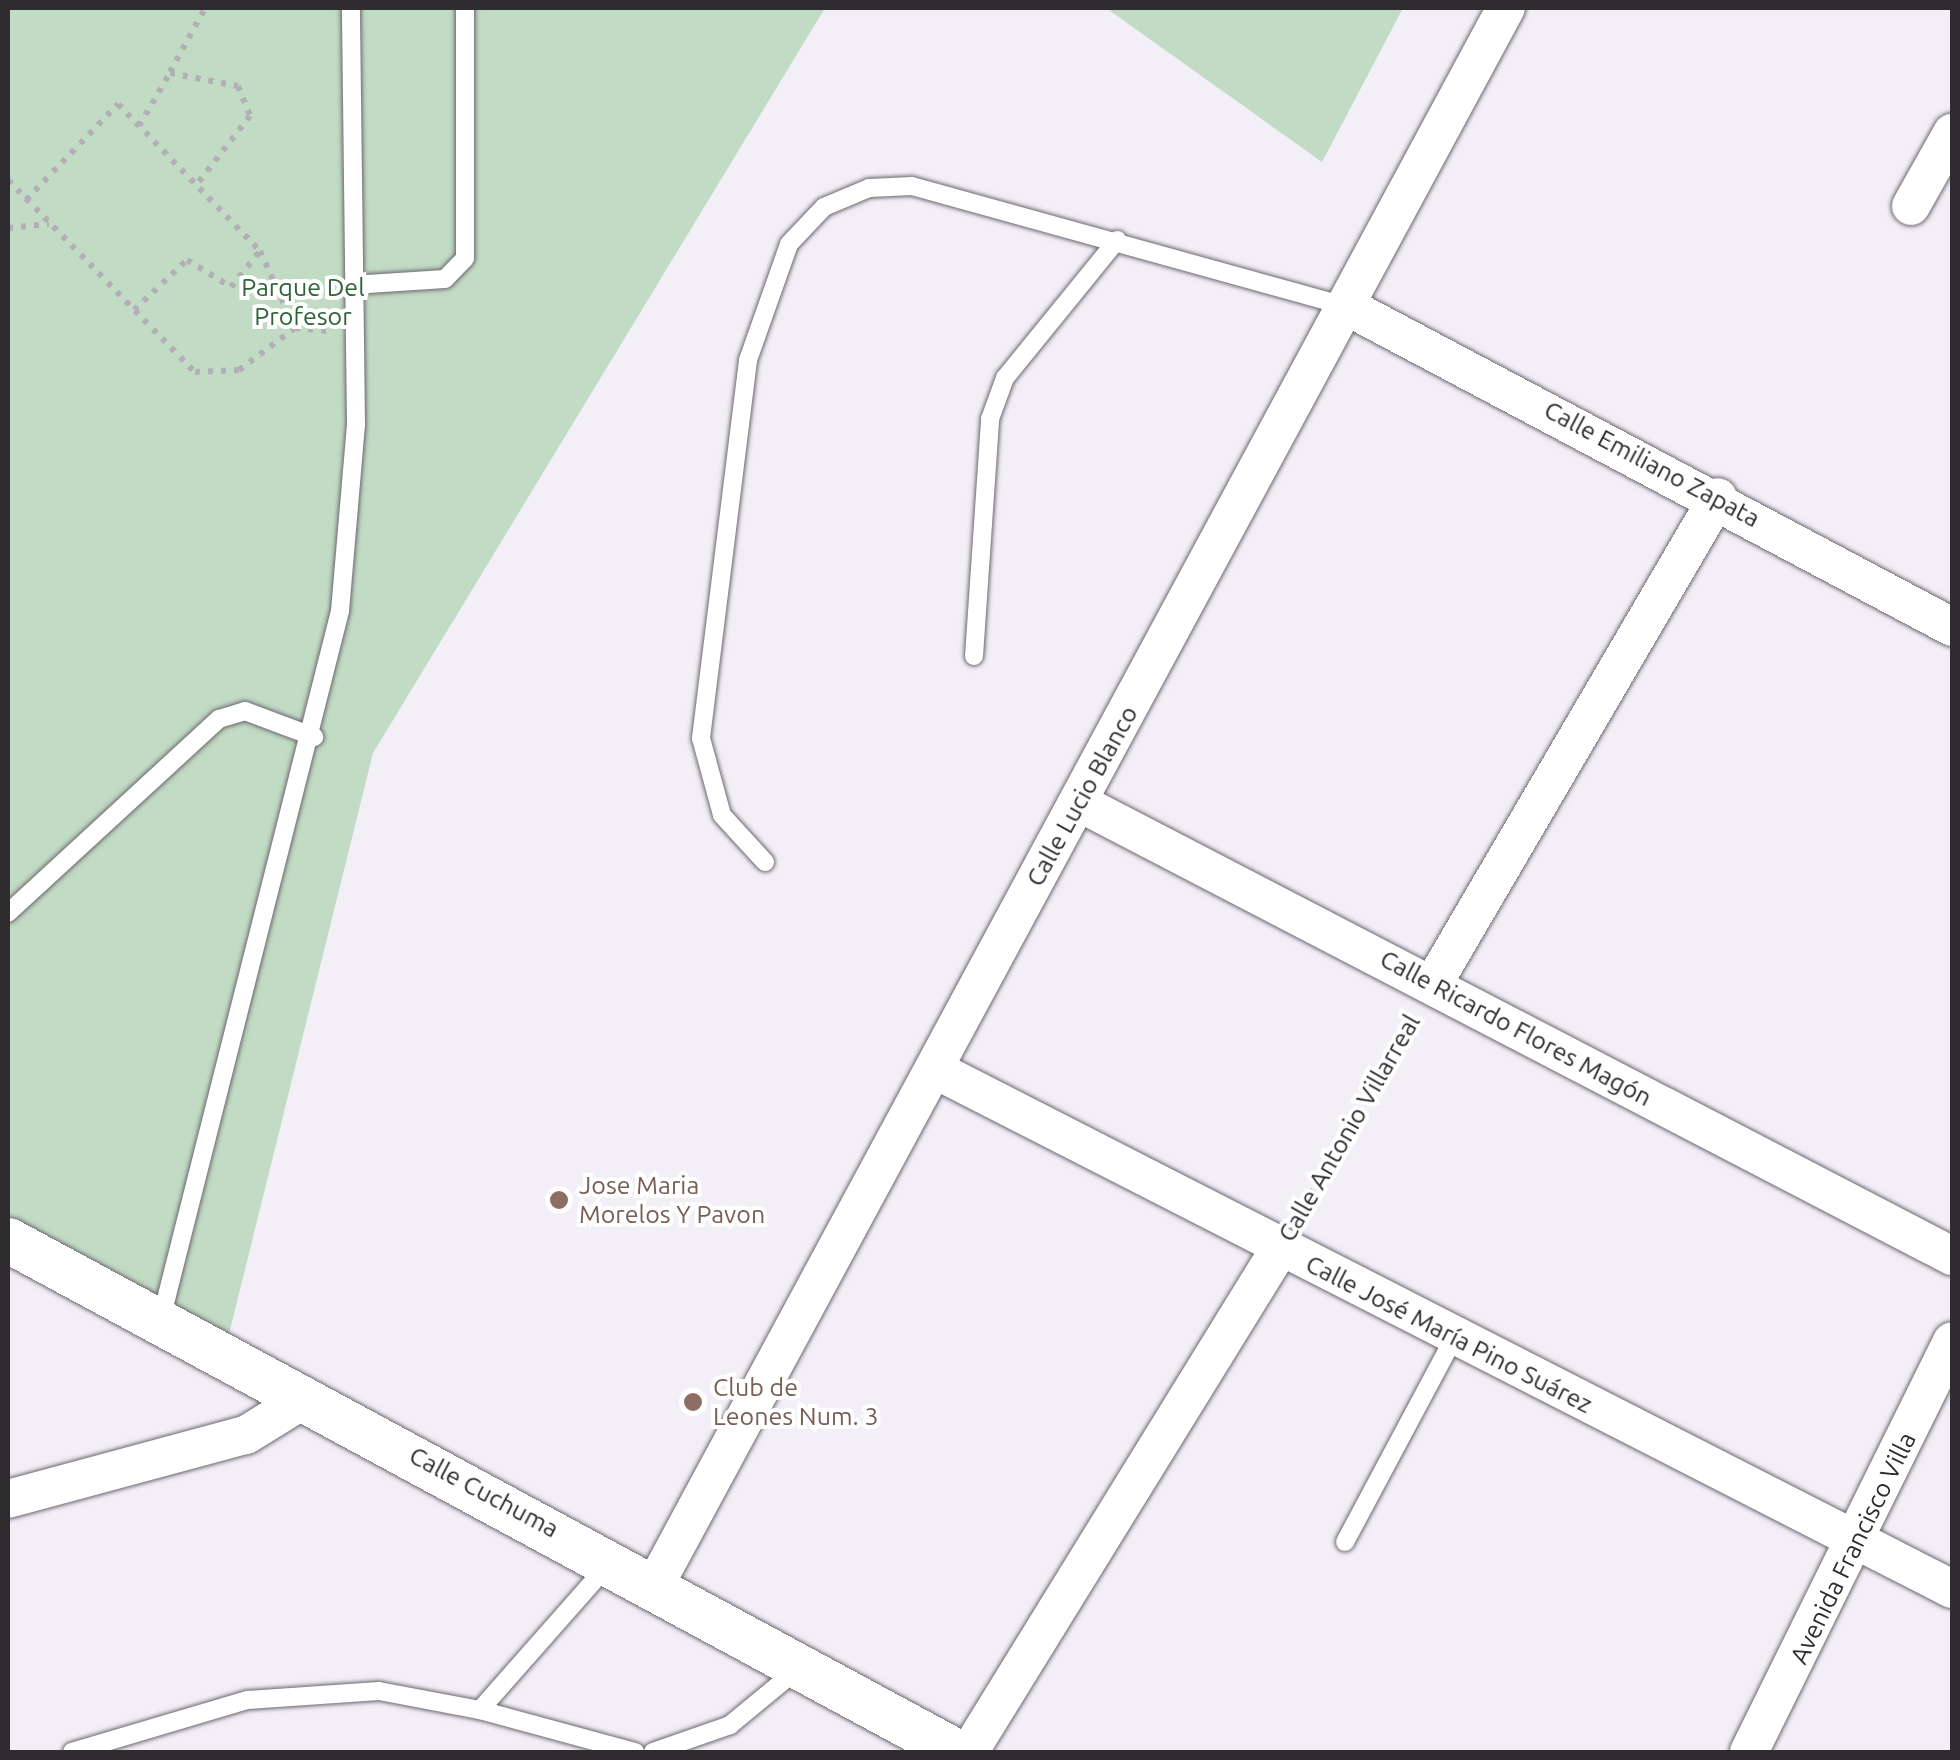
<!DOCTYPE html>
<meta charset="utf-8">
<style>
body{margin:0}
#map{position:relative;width:1960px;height:1760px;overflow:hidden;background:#f3eff7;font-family:Ubuntu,sans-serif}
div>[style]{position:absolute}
.green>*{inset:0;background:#c1dbc4}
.path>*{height:6px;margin-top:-3px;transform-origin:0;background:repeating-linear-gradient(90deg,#b2afb5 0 5px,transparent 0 13px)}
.roads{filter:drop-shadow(0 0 2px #6c686f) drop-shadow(0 0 2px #6c686f)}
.service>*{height:18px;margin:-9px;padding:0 9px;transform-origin:9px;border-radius:9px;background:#fff}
.minor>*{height:38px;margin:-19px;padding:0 19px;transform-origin:19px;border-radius:19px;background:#fff}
.tertiary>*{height:45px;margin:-22.5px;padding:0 22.5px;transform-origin:22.5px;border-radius:22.5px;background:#fff}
.dots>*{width:28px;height:28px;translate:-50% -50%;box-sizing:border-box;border:5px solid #fff;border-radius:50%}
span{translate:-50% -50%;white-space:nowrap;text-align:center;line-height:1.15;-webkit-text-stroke:8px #fff;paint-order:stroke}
.park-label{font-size:25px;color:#306339}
.street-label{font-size:25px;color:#2e2c2f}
.education-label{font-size:25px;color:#785e54}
.left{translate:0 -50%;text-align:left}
.frame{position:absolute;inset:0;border:10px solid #2e2c2f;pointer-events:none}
</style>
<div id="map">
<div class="green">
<div style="clip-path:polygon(8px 8px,825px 8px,373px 753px,228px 1338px,8px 1222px)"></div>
<div style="clip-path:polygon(1106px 8px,1403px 8px,1322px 162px)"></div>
</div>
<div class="path">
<div style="left:170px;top:72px;width:73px;rotate:-61.3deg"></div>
<div style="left:139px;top:126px;width:61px;rotate:-59.7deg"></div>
<div style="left:170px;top:73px;width:69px;rotate:10.8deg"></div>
<div style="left:238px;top:86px;width:32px;rotate:68deg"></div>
<div style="left:250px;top:116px;width:88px;rotate:128deg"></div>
<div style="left:8px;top:180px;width:268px;rotate:45.8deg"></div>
<div style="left:195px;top:372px;width:44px;rotate:-2.6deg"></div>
<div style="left:239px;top:370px;width:70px;rotate:-36.9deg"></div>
<div style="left:295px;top:328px;width:36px;rotate:5deg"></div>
<div style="left:26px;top:200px;width:133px;rotate:-46.2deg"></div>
<div style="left:118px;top:104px;width:204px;rotate:46deg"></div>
<div style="left:260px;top:251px;width:85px;rotate:65.6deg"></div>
<div style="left:8px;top:228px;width:41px;rotate:-5.6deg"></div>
<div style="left:134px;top:310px;width:73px;rotate:-43.3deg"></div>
<div style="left:187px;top:260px;width:52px;rotate:31.5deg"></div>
<div style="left:231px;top:287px;width:46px;rotate:-51.1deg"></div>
<div style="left:1298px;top:1216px;width:233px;rotate:-59.8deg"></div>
</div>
<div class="roads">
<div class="service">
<div style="left:352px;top:285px;width:93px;rotate:-3.7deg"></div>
<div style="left:445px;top:279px;width:29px;rotate:-46deg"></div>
<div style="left:465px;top:258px;width:250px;rotate:-90deg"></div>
<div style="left:974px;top:656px;width:238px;rotate:-86.1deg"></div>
<div style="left:990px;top:419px;width:44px;rotate:-69.9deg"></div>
<div style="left:1005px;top:378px;width:178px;rotate:-50.9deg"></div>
<div style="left:765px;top:862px;width:64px;rotate:-132.5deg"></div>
<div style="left:722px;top:815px;width:80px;rotate:-105.3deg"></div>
<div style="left:701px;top:738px;width:381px;rotate:-82.9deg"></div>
<div style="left:748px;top:360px;width:123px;rotate:-70.5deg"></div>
<div style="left:789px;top:244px;width:51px;rotate:-46.6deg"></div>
<div style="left:824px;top:207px;width:49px;rotate:-22.9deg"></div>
<div style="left:869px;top:188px;width:43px;rotate:-2.7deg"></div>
<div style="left:912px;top:186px;width:452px;rotate:15.5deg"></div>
<div style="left:8px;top:913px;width:287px;rotate:-42.6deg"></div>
<div style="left:219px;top:719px;width:27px;rotate:-17deg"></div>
<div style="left:245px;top:711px;width:74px;rotate:20.6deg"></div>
<div style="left:161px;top:1319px;width:730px;rotate:-75.81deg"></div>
<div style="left:340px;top:611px;width:187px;rotate:-85.1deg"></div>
<div style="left:356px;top:425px;width:417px;rotate:-90.7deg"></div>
<div style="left:1345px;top:1542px;width:231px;rotate:-61.9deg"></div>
<div style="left:480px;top:1710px;width:161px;rotate:15.2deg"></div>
<div style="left:72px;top:1752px;width:184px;rotate:-16.5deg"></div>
<div style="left:248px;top:1700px;width:131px;rotate:-3.9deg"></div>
<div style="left:379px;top:1691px;width:103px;rotate:10.7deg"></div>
<div style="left:480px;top:1710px;width:193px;rotate:-48.6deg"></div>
<div style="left:653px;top:1752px;width:82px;rotate:-19.3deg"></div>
<div style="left:730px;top:1725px;width:88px;rotate:-39.5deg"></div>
</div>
<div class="minor">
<div style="left:1911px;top:206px;width:84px;rotate:-60.7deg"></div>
<div style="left:1348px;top:307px;width:684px;rotate:27.91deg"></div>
<div style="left:1078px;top:802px;width:985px;rotate:27.45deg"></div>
<div style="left:1433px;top:984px;width:564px;rotate:-59.66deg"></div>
<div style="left:934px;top:1069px;width:1143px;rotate:27.06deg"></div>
<div style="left:8px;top:1499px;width:246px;rotate:-15.1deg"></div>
<div style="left:246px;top:1435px;width:70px;rotate:-31.7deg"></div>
<div style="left:656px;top:1583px;width:1790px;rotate:-61.65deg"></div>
<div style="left:969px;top:1752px;width:592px;rotate:-58.32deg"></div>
<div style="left:1749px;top:1752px;width:458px;rotate:-63.7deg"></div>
</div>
<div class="tertiary">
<div style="left:8px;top:1240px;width:1078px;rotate:28.35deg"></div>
</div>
</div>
<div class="dots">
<div style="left:559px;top:1200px;background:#8d6e63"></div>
<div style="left:693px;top:1402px;background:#8d6e63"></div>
</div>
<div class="park-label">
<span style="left:303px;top:302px">Parque Del<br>Profesor</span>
</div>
<div class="street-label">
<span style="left:1652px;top:464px;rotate:28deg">Calle Emiliano Zapata</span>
<span style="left:1082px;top:796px;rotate:-61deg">Calle Lucio Blanco</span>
<span style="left:1516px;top:1028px;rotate:28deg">Calle Ricardo Flores Magón</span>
<span style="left:1349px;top:1128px;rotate:-60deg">Calle Antonio Villarreal</span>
<span style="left:1449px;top:1334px;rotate:27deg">Calle José María Pino Suárez</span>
<span style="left:484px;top:1492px;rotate:28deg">Calle Cuchuma</span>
<span style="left:1853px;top:1548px;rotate:-64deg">Avenida Francisco Villa</span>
</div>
<div class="education-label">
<span class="left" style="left:579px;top:1200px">Jose Maria<br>Morelos Y Pavon</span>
<span class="left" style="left:713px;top:1402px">Club de<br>Leones Num. 3</span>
</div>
<div class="frame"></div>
</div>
